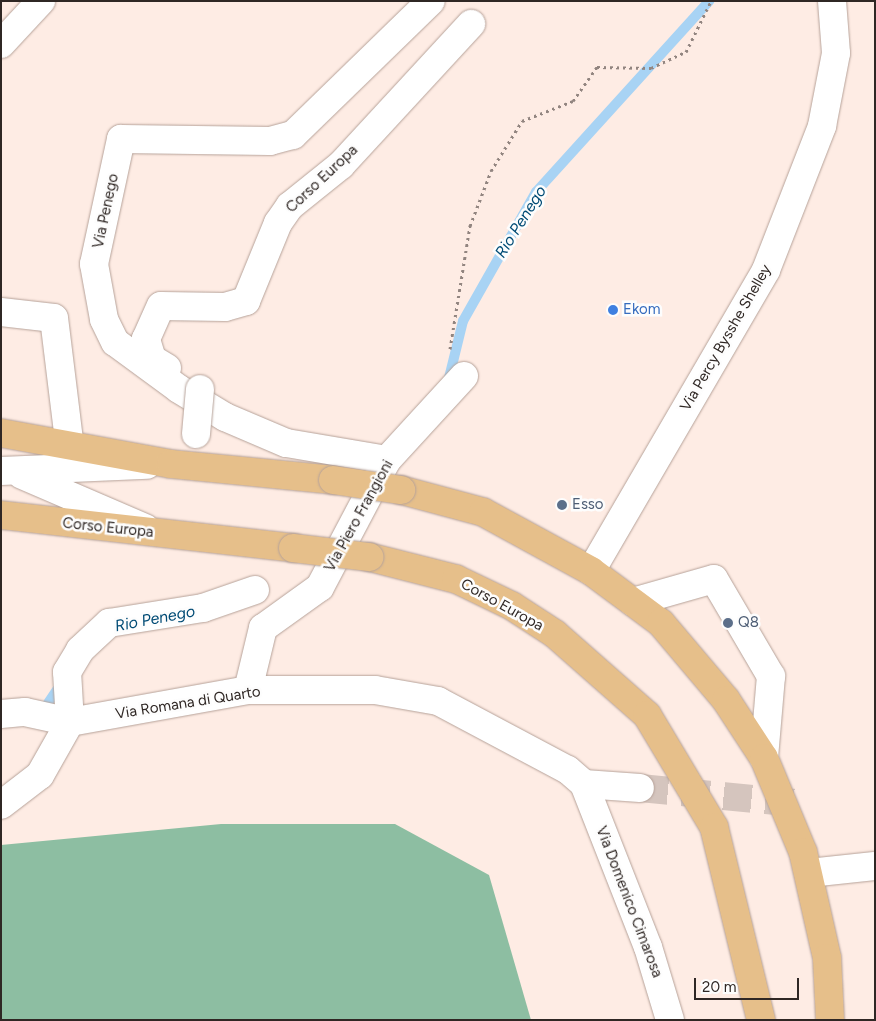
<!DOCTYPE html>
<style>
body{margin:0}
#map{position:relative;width:876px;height:1021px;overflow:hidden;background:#feece4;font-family:Figtree,sans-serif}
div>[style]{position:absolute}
.forest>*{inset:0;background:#8dbea2}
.stream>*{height:10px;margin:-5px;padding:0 5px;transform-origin:5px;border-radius:5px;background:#a8d3f4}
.minor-tunnel>*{height:28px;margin-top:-14px;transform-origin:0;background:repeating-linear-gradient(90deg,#d5c5be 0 28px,transparent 0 42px)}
.path>*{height:3px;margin-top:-1.5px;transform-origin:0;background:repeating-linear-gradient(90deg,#928580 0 2.5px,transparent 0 6.5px)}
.roads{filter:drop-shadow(0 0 1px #b6a299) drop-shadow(0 0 1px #b6a299)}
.minor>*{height:28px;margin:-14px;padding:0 14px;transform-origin:14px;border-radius:14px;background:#fff}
.major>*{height:28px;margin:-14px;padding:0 14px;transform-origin:14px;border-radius:14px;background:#e6bf8a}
.bridges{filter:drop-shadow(0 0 1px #b6a299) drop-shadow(0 0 1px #b6a299)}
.minor-bridge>*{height:28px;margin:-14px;padding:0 14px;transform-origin:14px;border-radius:14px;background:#fff}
.major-bridge>*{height:28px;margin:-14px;padding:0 14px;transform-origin:14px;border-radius:14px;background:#e6bf8a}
.dots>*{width:14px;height:14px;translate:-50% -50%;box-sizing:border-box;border:2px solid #fdfdfd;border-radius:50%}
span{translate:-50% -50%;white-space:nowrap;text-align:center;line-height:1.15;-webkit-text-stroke:5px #fdfdfd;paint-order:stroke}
.street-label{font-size:15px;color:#2f2724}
.shop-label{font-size:15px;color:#366cbe}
.left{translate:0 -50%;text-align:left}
.service-label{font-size:15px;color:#4e5e75}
.water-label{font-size:16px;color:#004b75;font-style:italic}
.frame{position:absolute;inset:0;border:2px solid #2f2724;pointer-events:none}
.scale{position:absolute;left:694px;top:978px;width:105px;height:22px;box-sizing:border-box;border:2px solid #2f2724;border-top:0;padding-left:6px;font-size:15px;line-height:18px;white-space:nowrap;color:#2f2724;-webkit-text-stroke:4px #fdfdfd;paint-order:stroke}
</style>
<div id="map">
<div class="forest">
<div style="clip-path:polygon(221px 824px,395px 824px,489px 875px,531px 1020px,1px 1020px,1px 845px)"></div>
</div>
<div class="stream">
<div style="left:448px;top:382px;width:63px;rotate:-76.2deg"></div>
<div style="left:463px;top:321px;width:148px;rotate:-60.5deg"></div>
<div style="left:536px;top:192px;width:258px;rotate:-47.8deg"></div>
<div style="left:42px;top:712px;width:34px;rotate:-56deg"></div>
</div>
<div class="minor-tunnel">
<div style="left:640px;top:788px;width:166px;rotate:5.5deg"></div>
</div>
<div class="path">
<div style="left:450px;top:349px;width:125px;rotate:-80.8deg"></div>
<div style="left:470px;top:226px;width:59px;rotate:-69.1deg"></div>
<div style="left:491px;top:171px;width:59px;rotate:-58.2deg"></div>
<div style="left:522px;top:121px;width:55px;rotate:-21.4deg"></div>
<div style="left:573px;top:101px;width:42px;rotate:-54.8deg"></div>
<div style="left:597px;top:67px;width:54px;rotate:1.1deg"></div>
<div style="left:651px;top:68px;width:38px;rotate:-25deg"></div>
<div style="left:686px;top:52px;width:57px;rotate:-63.9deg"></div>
</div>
<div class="roads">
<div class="minor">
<div style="left:1px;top:44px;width:59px;rotate:-47.1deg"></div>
<div style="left:1px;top:312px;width:53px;rotate:6.5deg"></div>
<div style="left:54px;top:318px;width:131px;rotate:83deg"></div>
<div style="left:167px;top:368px;width:17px;rotate:-149deg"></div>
<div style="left:152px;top:359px;width:21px;rotate:-107deg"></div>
<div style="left:146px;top:339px;width:36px;rotate:-66deg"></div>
<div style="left:161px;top:306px;width:64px;rotate:0.9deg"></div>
<div style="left:225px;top:307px;width:22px;rotate:-16deg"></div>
<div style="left:246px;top:301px;width:84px;rotate:-67.7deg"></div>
<div style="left:278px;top:223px;width:21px;rotate:-55deg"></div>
<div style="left:290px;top:206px;width:65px;rotate:-38.8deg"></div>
<div style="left:341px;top:165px;width:192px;rotate:-47.3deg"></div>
<div style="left:387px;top:460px;width:102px;rotate:-170.4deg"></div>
<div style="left:286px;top:443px;width:66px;rotate:-156.9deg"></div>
<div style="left:225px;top:417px;width:54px;rotate:-148.7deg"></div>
<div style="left:179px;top:389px;width:79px;rotate:-143.7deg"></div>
<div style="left:115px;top:342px;width:25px;rotate:-116deg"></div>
<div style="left:104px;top:319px;width:56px;rotate:-100.3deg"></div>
<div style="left:94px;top:264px;width:128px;rotate:-77.8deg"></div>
<div style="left:121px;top:139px;width:149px;rotate:0.8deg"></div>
<div style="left:270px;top:141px;width:24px;rotate:-15deg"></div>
<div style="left:293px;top:135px;width:192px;rotate:-44.2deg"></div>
<div style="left:1px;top:471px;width:146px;rotate:-2.4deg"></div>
<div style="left:22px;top:475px;width:134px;rotate:23.3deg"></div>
<div style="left:591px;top:571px;width:348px;rotate:-59.8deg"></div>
<div style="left:766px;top:270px;width:155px;rotate:-68.7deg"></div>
<div style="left:822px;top:126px;width:74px;rotate:-79.1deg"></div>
<div style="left:836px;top:53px;width:52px;rotate:-94.4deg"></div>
<div style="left:633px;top:602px;width:84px;rotate:-15.9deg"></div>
<div style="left:714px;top:579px;width:113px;rotate:59.6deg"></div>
<div style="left:771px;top:676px;width:82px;rotate:94.9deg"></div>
<div style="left:248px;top:690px;width:64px;rotate:-76.4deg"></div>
<div style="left:263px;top:628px;width:70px;rotate:-35.7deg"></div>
<div style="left:320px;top:587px;width:144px;rotate:-62.2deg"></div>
<div style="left:387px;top:460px;width:114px;rotate:-47.5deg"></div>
<div style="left:1px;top:714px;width:24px;rotate:-5deg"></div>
<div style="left:25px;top:712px;width:46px;rotate:12.5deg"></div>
<div style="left:70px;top:722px;width:181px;rotate:-10.2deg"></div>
<div style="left:248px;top:690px;width:127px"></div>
<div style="left:375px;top:690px;width:64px;rotate:9.9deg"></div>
<div style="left:438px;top:701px;width:147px;rotate:28deg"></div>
<div style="left:568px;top:770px;width:21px;rotate:41deg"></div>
<div style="left:584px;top:784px;width:175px;rotate:68.6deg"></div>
<div style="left:648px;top:947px;width:76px;rotate:73.2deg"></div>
<div style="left:70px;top:722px;width:50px;rotate:-93.4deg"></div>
<div style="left:67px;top:672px;width:26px;rotate:-59deg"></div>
<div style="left:80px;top:650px;width:40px;rotate:-43deg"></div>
<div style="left:109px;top:623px;width:95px;rotate:-9.1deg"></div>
<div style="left:203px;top:608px;width:55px;rotate:-19.1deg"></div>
<div style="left:584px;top:784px;width:56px;rotate:4.1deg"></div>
<div style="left:1px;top:805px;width:49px;rotate:-37.6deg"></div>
<div style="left:40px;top:775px;width:61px;rotate:-60.5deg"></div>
<div style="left:809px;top:873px;width:66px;rotate:-6.1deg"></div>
</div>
<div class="major">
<div style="left:1px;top:433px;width:173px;rotate:10.3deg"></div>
<div style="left:171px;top:464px;width:163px;rotate:5.6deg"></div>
<div style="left:401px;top:490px;width:85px;rotate:15deg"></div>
<div style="left:483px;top:512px;width:123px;rotate:28.6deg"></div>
<div style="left:591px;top:571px;width:87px;rotate:36.6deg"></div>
<div style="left:661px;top:623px;width:101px;rotate:49.8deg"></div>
<div style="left:726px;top:700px;width:69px;rotate:56.8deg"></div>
<div style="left:764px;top:758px;width:102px;rotate:67.5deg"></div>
<div style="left:803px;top:852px;width:109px;rotate:77.2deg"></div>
<div style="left:827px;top:958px;width:62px;rotate:87.2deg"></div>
<div style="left:1px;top:515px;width:294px;rotate:6.4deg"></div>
<div style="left:369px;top:557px;width:90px;rotate:14.2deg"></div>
<div style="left:456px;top:579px;width:62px;rotate:25.7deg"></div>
<div style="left:512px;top:606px;width:51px;rotate:33.1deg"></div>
<div style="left:555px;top:634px;width:123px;rotate:41.4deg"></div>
<div style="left:647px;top:715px;width:131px;rotate:59.1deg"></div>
<div style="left:714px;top:827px;width:199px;rotate:76.3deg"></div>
</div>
</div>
<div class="bridges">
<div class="minor-bridge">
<div style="left:196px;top:434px;width:45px;rotate:-84.9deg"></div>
</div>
<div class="major-bridge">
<div style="left:333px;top:480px;width:69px;rotate:8.4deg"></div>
<div style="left:293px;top:548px;width:77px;rotate:6.8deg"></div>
</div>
</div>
<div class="dots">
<div style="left:613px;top:310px;background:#3f7fe0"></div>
<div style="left:562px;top:505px;background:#5c6f8a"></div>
<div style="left:728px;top:623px;background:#5c6f8a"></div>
</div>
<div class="street-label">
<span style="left:322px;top:179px;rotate:-43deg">Corso Europa</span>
<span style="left:106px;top:211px;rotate:-78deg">Via Penego</span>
<span style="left:726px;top:338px;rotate:-60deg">Via Percy Bysshe Shelley</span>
<span style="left:359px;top:516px;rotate:-61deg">Via Piero Frangioni</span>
<span style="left:108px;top:528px;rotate:6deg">Corso Europa</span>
<span style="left:502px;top:605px;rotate:29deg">Corso Europa</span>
<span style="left:188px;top:703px;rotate:-9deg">Via Romana di Quarto</span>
<span style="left:629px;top:902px;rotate:69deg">Via Domenico Cimarosa</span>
</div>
<div class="shop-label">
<span class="left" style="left:623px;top:310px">Ekom</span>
</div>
<div class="service-label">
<span class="left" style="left:572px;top:505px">Esso</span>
<span class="left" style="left:738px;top:623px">Q8</span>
</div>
<div class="water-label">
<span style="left:521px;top:222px;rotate:-58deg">Rio Penego</span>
<span style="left:155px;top:619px;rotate:-11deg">Rio Penego</span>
</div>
<div class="frame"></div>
<div class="scale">20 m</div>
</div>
